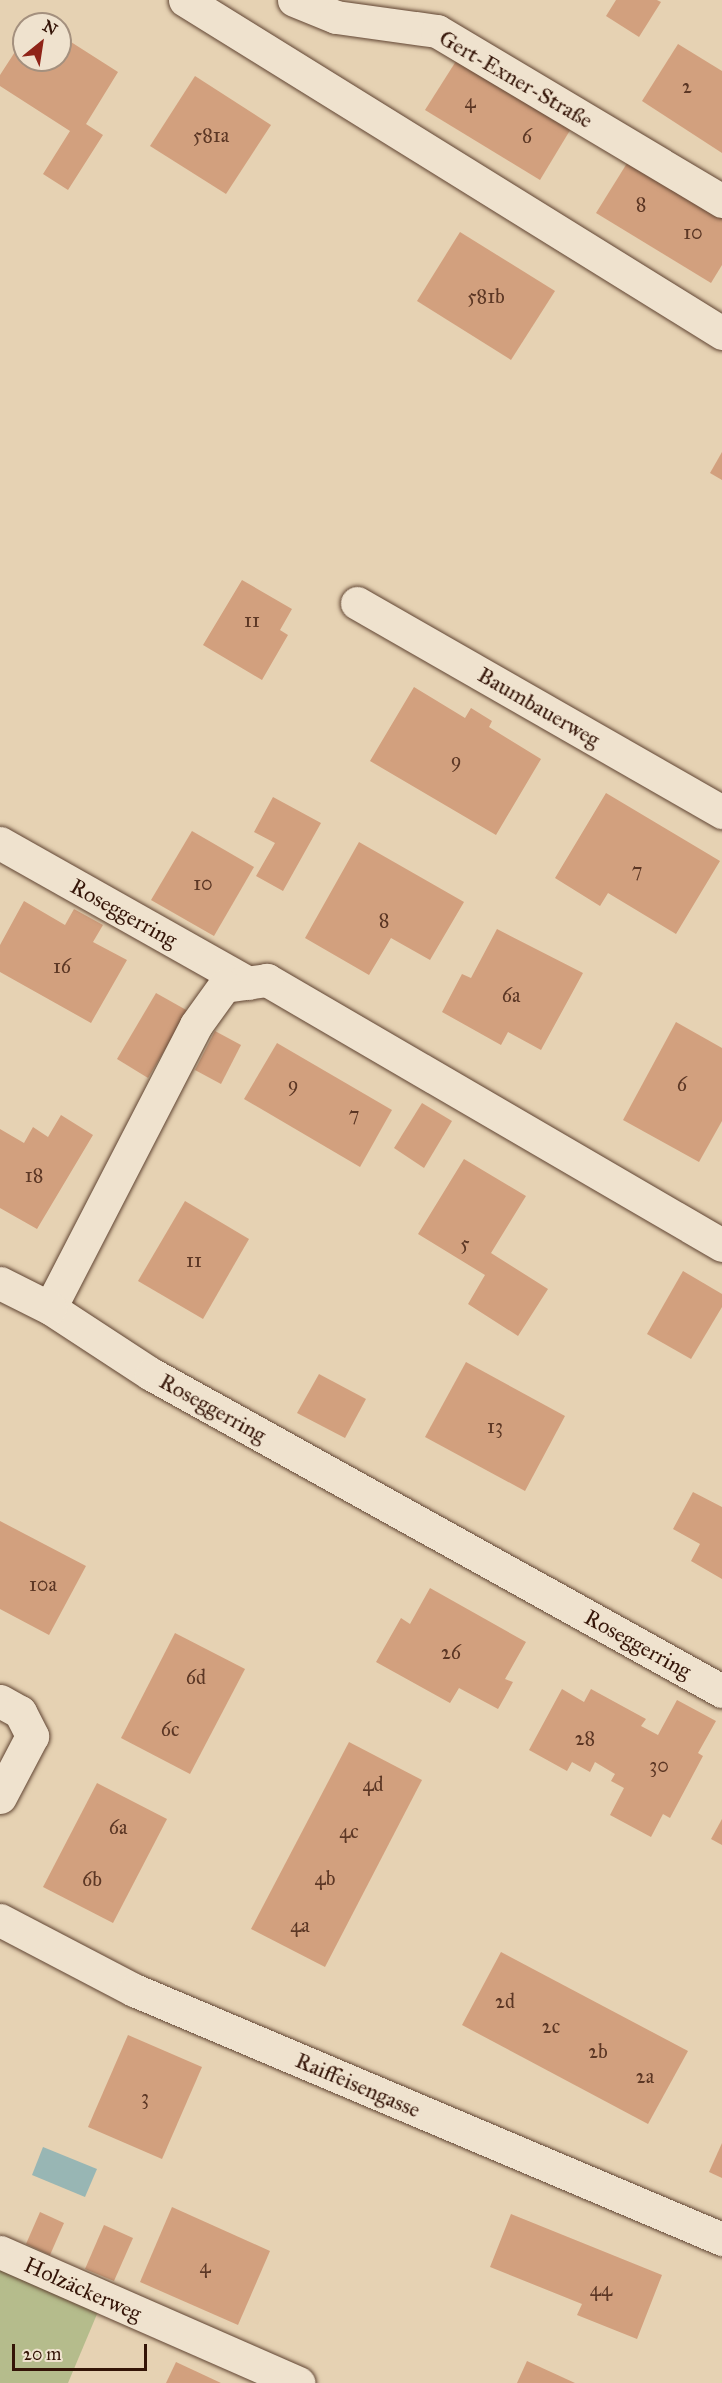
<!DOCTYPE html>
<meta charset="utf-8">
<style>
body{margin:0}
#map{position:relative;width:722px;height:2383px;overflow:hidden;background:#e6d2b3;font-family:"IM FELL Great Primer",serif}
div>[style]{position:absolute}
.green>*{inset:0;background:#b5bc8c}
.water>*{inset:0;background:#98b6b4}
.building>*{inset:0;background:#d2a07e}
.roads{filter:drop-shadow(0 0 2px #604432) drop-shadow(0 0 2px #604432)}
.minor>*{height:33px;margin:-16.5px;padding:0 16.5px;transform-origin:16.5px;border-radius:16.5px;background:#efe2ce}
span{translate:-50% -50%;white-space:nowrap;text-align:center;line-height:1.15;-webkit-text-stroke:5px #efe2ce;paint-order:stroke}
.number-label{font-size:20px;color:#5c3725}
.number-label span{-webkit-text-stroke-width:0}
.street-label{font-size:22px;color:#341407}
.north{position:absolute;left:12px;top:12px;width:60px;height:60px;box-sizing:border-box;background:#efe2ce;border:2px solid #a4907e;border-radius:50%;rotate:30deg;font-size:16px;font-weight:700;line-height:24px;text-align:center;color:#341407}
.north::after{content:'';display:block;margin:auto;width:21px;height:27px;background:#8f2418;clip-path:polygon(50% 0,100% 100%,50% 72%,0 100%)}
.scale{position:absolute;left:12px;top:2344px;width:135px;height:27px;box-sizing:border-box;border:3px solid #341407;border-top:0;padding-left:8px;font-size:18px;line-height:21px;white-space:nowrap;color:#341407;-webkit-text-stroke:4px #efe2ce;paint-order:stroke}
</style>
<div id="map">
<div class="green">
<div style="clip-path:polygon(0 2265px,100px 2307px,68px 2383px,0 2383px)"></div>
</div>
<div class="water">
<div style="clip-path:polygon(43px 2147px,97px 2169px,85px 2197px,32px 2175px)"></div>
</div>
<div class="building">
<div style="clip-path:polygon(616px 0,657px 0,661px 2px,639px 37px,606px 16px)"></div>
<div style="clip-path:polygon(60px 35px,118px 72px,86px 124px,103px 135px,68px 190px,43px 174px,70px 131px,0 86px,0 75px,24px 38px,24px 60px,60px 60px)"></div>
<div style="clip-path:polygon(678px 44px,722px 71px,722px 153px,642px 101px)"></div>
<div style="clip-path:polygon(458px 58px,572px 127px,540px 180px,425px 110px)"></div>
<div style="clip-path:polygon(195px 76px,271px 125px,226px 194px,150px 146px)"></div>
<div style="clip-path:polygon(629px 160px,722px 217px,722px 265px,711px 283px,596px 213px)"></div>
<div style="clip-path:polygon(460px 232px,555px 291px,511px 360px,417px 301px)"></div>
<div style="clip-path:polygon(722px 452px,722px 480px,710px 473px)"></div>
<div style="clip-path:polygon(242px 580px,292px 609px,280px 630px,288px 635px,262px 680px,203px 645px)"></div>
<div style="clip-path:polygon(414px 687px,465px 718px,471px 708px,492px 721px,489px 727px,541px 759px,496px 835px,370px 761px)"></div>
<div style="clip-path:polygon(606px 793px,720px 861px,676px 934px,608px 893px,600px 906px,555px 878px)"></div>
<div style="clip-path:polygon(273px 797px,321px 823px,283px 891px,256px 876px,275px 843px,254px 832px)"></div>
<div style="clip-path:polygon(192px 831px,254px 867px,214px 936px,151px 900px)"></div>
<div style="clip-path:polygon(359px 842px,464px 902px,430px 960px,391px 938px,369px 975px,305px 938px)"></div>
<div style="clip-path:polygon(24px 901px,65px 925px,74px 909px,103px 925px,93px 942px,127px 960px,91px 1023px,0 972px,0 945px)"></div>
<div style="clip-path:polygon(497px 929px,583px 973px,541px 1050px,508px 1032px,501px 1045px,442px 1012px,462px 974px,471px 978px)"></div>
<div style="clip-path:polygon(156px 993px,188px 1011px,148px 1078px,117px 1059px)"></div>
<div style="clip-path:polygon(676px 1022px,722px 1048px,722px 1121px,699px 1162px,623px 1120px)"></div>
<div style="clip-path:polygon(215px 1031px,241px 1045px,221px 1084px,195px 1070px)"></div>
<div style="clip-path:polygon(277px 1043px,392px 1110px,360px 1167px,244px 1099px)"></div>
<div style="clip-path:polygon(422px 1103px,452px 1121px,424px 1168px,394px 1148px)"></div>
<div style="clip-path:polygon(61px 1115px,93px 1135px,37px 1229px,0 1208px,0 1129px,24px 1143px,33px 1127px,48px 1137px)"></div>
<div style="clip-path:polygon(464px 1159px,526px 1196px,491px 1253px,548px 1289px,518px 1336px,468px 1304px,485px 1275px,418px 1234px)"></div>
<div style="clip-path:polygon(185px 1201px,249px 1239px,203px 1319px,138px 1281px)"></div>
<div style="clip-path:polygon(683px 1271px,722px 1294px,722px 1307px,691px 1359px,647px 1334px)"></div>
<div style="clip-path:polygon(466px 1362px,565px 1416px,525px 1491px,425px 1437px)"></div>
<div style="clip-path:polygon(319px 1374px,366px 1399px,345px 1438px,297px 1413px)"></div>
<div style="clip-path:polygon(693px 1492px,722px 1507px,722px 1579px,691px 1561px,700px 1544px,673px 1529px)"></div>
<div style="clip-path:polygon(0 1521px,86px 1566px,49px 1635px,0 1609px)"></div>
<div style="clip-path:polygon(430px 1588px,526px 1642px,505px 1679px,513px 1682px,498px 1709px,459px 1688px,450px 1703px,376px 1662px,401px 1618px,410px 1624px)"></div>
<div style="clip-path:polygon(175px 1633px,245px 1669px,190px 1774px,121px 1738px)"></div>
<div style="clip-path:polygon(562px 1689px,584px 1702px,591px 1689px,646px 1719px,641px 1726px,658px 1735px,677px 1700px,716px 1721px,698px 1753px,703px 1756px,670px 1818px,663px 1814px,651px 1837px,610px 1815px,624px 1788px,611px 1781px,615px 1774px,595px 1762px,590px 1772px,572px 1762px,567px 1771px,529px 1750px)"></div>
<div style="clip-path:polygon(349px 1742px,422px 1780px,325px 1967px,251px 1929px)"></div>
<div style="clip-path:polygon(97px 1783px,167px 1819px,113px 1923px,43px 1887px)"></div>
<div style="clip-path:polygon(722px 1819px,722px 1845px,711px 1839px)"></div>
<div style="clip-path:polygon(501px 1952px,688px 2051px,648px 2124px,462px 2025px)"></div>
<div style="clip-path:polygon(128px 2035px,202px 2067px,162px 2159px,88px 2127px)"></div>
<div style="clip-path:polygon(722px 2143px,722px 2178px,709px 2172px)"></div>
<div style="clip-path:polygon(172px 2207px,270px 2251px,238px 2325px,140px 2282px)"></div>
<div style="clip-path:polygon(40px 2212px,64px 2223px,50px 2255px,26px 2244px)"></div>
<div style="clip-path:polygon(511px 2214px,662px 2275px,637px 2339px,577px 2315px,582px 2304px,490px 2267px)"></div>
<div style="clip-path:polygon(104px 2225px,133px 2238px,114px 2281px,85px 2269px)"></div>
<div style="clip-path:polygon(527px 2361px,575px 2383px,517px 2383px)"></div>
<div style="clip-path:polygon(176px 2362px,221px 2383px,166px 2383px)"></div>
</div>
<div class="roads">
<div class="minor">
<div style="left:185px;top:0;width:632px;rotate:31.8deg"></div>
<div style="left:294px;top:0;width:45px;rotate:22deg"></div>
<div style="left:336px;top:17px;width:102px;rotate:7.9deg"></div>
<div style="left:437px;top:31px;width:332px;rotate:30.8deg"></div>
<div style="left:357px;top:603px;width:421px;rotate:29.8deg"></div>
<div style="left:0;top:843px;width:285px;rotate:29.4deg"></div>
<div style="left:722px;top:1245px;width:527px;rotate:-149.78deg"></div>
<div style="left:267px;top:980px;width:43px;rotate:172.1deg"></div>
<div style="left:224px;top:986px;width:48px;rotate:125.7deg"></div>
<div style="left:196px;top:1025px;width:318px;rotate:117.3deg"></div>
<div style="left:50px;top:1308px;width:121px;rotate:33.2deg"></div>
<div style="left:151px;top:1374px;width:653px;rotate:29.04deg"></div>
<div style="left:0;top:1283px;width:56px;rotate:26.6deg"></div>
<div style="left:0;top:1701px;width:23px;rotate:29deg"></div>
<div style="left:20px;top:1712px;width:27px;rotate:63deg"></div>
<div style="left:32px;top:1736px;width:69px;rotate:117.7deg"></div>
<div style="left:0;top:1920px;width:151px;rotate:27.6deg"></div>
<div style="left:134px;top:1990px;width:639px;rotate:22.95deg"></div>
<div style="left:0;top:2252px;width:326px;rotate:23.7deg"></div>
</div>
</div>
<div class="number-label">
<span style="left:687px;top:86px">2</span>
<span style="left:470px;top:101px">4</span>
<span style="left:211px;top:135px">581a</span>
<span style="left:527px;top:136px">6</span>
<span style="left:641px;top:204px">8</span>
<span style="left:693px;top:232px">10</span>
<span style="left:486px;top:296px">581b</span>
<span style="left:252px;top:620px">11</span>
<span style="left:456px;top:760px">9</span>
<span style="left:637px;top:870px">7</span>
<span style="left:203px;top:883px">10</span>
<span style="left:384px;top:920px">8</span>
<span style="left:62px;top:966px">16</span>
<span style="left:511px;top:995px">6a</span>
<span style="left:293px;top:1084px">9</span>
<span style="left:682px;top:1084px">6</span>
<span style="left:354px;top:1114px">7</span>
<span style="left:34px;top:1175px">18</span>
<span style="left:465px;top:1243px">5</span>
<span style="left:194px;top:1260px">11</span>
<span style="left:495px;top:1426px">13</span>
<span style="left:43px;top:1584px">10a</span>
<span style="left:451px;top:1652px">26</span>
<span style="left:196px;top:1677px">6d</span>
<span style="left:170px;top:1729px">6c</span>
<span style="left:585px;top:1738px">28</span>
<span style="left:659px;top:1765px">30</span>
<span style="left:373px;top:1784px">4d</span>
<span style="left:118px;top:1827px">6a</span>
<span style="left:349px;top:1831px">4c</span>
<span style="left:325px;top:1878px">4b</span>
<span style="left:92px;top:1879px">6b</span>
<span style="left:300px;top:1925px">4a</span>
<span style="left:505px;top:2001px">2d</span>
<span style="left:551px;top:2026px">2c</span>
<span style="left:598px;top:2051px">2b</span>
<span style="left:645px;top:2076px">2a</span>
<span style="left:145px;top:2097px">3</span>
<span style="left:205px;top:2266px">4</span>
<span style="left:601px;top:2289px">44</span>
</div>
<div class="street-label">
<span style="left:516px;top:79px;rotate:30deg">Gert-Exner-Straße</span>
<span style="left:539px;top:707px;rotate:30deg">Baumbauerweg</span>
<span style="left:124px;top:913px;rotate:29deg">Roseggerring</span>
<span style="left:213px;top:1408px;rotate:29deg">Roseggerring</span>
<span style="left:638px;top:1644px;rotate:29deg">Roseggerring</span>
<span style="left:358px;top:2085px;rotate:23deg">Raiffeisengasse</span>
<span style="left:83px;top:2289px;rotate:24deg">Holzäckerweg</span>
</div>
<div class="north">N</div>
<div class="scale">20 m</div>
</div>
